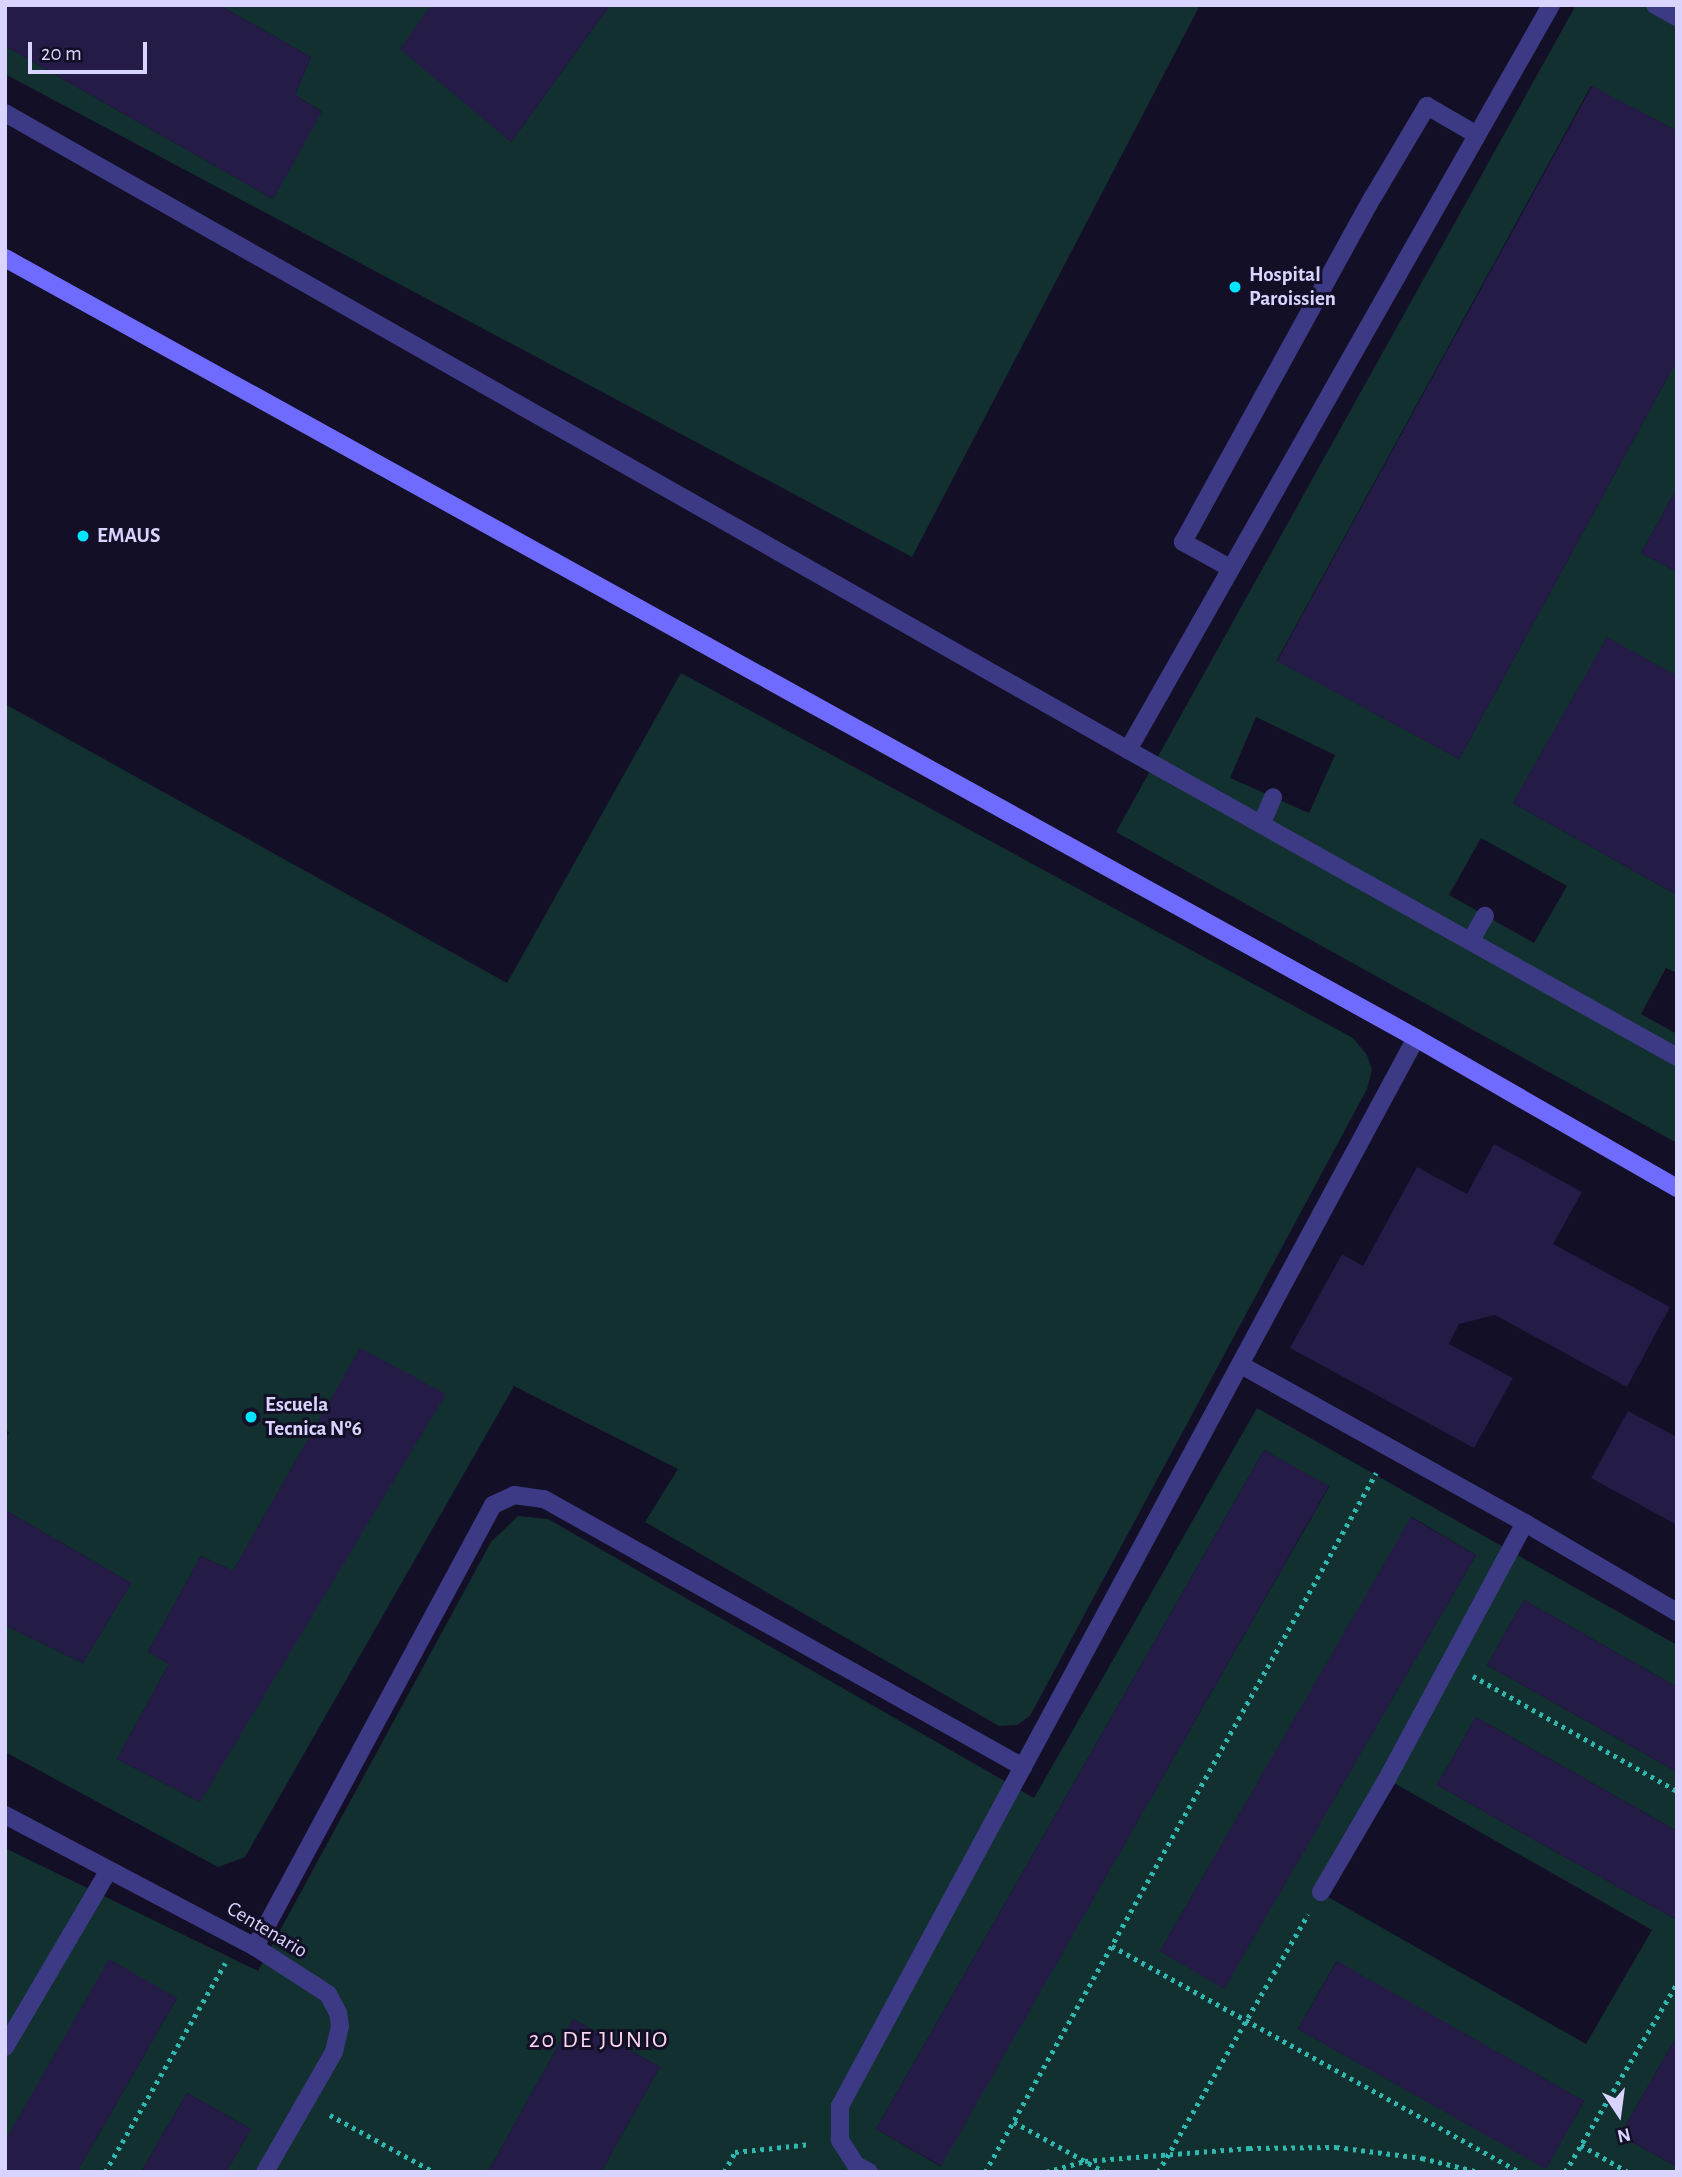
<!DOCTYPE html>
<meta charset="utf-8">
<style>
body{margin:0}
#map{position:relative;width:1682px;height:2177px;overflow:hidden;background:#130f26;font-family:"Alegreya Sans",sans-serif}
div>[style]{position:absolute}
.green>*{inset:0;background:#12302f}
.building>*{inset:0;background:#241b47}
.path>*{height:4.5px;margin-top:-2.25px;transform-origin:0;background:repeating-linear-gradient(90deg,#2fb8b0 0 3.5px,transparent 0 8.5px)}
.lane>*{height:18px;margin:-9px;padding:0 9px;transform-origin:9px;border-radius:9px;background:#3d3a85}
.street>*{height:18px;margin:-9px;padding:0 9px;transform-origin:9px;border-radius:9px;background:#3d3a85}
.secondary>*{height:18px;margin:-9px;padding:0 9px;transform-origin:9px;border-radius:9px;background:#6f6bff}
.dots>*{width:19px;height:19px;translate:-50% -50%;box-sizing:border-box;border:4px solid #130f26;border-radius:50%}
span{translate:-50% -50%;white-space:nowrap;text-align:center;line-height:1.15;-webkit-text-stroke:6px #130f26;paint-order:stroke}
.poi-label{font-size:21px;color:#d9d4ff;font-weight:700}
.left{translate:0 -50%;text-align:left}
.street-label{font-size:21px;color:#d9d4ff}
.quarter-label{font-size:24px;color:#ffd6f0;letter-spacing:2px}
.frame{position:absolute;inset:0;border:7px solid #d9d4ff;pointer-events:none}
.north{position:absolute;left:1584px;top:2079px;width:70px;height:70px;-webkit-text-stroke:5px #130f26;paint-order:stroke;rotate:167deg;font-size:19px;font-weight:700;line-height:28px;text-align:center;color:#d9d4ff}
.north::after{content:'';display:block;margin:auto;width:24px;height:32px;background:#d9d4ff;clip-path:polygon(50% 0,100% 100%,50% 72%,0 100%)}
.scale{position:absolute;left:28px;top:42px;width:119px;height:32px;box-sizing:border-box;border:4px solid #d9d4ff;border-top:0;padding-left:9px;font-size:21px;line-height:24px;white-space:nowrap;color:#d9d4ff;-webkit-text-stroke:5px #130f26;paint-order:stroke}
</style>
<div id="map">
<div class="green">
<div style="clip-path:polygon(219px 5px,431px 5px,511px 142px,610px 5px,1200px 5px,912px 557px,5px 74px,5px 46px,273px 199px,321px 111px,295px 95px,311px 57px)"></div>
<div style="clip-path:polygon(evenodd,1576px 5px,1677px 5px,1677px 131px,1591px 86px,1277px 660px,1459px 759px,1677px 360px,1677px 488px,1641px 553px,1677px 572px,1677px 676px,1607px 638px,1513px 803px,1677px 895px,1677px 973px,1666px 968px,1641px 1014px,1677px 1034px,1677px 1143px,1116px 832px,1576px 5px,1256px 717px,1335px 755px,1309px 813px,1230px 778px,1256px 717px,1576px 5px,1481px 838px,1567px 886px,1534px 943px,1449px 895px,1481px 838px)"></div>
<div style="clip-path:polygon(evenodd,681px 673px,1353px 1038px,1367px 1055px,1372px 1070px,1367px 1089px,1030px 1716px,1017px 1725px,999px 1726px,645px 1522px,678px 1469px,514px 1386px,245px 1857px,218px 1867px,5px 1752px,5px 1625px,83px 1663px,131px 1583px,5px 1510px,5px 1440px,9px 1432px,5px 1430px,5px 704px,507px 983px,681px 673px,360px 1349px,200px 1802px,117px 1759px,169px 1664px,148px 1652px,201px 1556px,233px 1571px,360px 1349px)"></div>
<div style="clip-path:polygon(evenodd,1257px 1408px,1677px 1645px,1677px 1687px,1524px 1600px,1487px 1665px,1677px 1772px,1677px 1831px,1476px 1717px,1437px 1785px,1677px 1920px,1677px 2036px,1620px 2135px,1677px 2167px,1677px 2172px,601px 2172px,660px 2067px,573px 2019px,488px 2172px,226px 2172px,251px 2129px,187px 2093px,141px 2172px,77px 2172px,177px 1998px,5px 2141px,5px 1848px,258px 1971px,491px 1542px,518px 1516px,548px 1519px,1034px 1798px,1257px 1408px,1264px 1450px,1329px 1487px,940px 2166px,876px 2129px,1264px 1450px,1257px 1408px,1412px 1517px,1476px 1555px,1224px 1988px,1160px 1951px,1412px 1517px,1257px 1408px,1387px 1779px,1652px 1930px,1586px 2044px,1321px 1893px,1387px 1779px,1257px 1408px,1336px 1962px,1584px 2101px,1546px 2168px,1298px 2029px,1336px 1962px)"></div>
</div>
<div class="building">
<div style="clip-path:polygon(6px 5px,219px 5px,311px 57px,295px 95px,322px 112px,273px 199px,5px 46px)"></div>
<div style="clip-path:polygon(431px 5px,610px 5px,511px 142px,400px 49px)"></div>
<div style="clip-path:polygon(1592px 86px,1677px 131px,1677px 360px,1459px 759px,1277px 661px)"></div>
<div style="clip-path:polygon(1677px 488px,1677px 572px,1641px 553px)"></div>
<div style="clip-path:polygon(1607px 637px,1677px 676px,1677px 895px,1513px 803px)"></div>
<div style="clip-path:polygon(1494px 1144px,1582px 1192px,1553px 1244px,1670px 1307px,1627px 1387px,1495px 1315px,1459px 1324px,1449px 1344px,1513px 1378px,1474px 1448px,1290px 1348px,1342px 1254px,1363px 1266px,1417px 1167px,1467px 1194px)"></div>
<div style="clip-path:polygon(360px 1348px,446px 1394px,200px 1802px,117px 1759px,169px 1664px,148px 1652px,201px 1556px,233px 1571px)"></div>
<div style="clip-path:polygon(1628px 1411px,1677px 1437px,1677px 1525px,1591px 1478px)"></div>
<div style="clip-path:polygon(1264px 1450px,1329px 1486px,941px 2166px,876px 2129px)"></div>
<div style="clip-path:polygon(5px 1510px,131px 1583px,83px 1663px,5px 1625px)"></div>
<div style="clip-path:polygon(1411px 1517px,1476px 1555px,1224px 1989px,1160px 1951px)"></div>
<div style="clip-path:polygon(1524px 1600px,1677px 1687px,1677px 1772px,1487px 1665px)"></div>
<div style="clip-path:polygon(1476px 1717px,1677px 1831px,1677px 1920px,1437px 1785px)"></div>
<div style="clip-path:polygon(109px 1959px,177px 1998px,77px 2172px,5px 2172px,5px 2141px)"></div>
<div style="clip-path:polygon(1337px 1961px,1584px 2101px,1546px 2169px,1298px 2029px)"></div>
<div style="clip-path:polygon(573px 2019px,660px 2067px,601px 2172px,488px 2172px)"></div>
<div style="clip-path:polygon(1677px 2036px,1677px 2167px,1620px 2135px)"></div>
<div style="clip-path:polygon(187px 2093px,251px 2129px,226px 2172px,141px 2172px)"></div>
</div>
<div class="path">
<div style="left:1473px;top:1676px;width:234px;rotate:29.4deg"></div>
<div style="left:1112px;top:1946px;width:466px;rotate:29deg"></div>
<div style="left:330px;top:2115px;width:119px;rotate:28.7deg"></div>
<div style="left:1014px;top:2122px;width:104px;rotate:28.8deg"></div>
<div style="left:1581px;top:2145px;width:54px;rotate:29.9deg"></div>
<div style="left:105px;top:2172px;width:241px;rotate:-60.1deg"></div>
<div style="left:724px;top:2172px;width:23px;rotate:-61deg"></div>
<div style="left:735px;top:2152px;width:76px;rotate:-6deg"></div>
<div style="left:985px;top:2172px;width:801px;rotate:-60.78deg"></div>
<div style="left:1046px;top:2172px;width:41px;rotate:-15.8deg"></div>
<div style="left:1085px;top:2161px;width:165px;rotate:-4.5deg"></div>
<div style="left:1249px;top:2148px;width:87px;rotate:-0.7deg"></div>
<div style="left:1336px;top:2147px;width:87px;rotate:7.3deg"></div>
<div style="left:1422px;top:2158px;width:59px;rotate:13.8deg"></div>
<div style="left:1158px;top:2172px;width:298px;rotate:-59.8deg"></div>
<div style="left:1565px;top:2172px;width:220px;rotate:-59.3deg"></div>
</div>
<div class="lane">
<div style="left:1655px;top:5px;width:25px;rotate:29deg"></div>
<div style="left:5px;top:113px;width:1291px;rotate:29.56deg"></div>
<div style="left:1128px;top:750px;width:857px;rotate:-60.41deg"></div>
<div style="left:1230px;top:568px;width:54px;rotate:-151deg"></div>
<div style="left:1183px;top:542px;width:394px;rotate:-61.2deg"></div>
<div style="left:1373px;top:197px;width:106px;rotate:-59.3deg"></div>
<div style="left:1427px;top:106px;width:58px;rotate:30.1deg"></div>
<div style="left:1128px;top:750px;width:629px;rotate:29.21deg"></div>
<div style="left:1262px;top:823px;width:28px;rotate:-67deg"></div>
<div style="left:1471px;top:940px;width:28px;rotate:-60deg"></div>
</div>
<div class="street">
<div style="left:1241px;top:1365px;width:325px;rotate:29.1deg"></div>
<div style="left:1525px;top:1523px;width:176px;rotate:30.4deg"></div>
<div style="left:5px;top:1815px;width:283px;rotate:27.8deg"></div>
<div style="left:255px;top:1947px;width:87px;rotate:32.8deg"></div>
<div style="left:328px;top:1994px;width:21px;rotate:62deg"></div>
<div style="left:338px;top:2013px;width:13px;rotate:81deg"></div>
<div style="left:340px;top:2026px;width:27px;rotate:103deg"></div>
<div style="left:334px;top:2052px;width:138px;rotate:119.9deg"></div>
<div style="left:1321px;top:1892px;width:131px;rotate:-59.7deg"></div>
<div style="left:1387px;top:1779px;width:291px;rotate:-61.7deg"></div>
<div style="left:255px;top:1947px;width:502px;rotate:-61.7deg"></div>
<div style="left:493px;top:1505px;width:23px;rotate:-25deg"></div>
<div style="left:514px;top:1495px;width:30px;rotate:8deg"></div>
<div style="left:544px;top:1499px;width:549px;rotate:29.23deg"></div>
<div style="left:5px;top:2047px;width:205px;rotate:-59.6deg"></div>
<div style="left:869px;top:2172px;width:15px;rotate:-152deg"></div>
<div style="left:856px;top:2165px;width:30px;rotate:-123deg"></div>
<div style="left:840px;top:2140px;width:34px;rotate:-90deg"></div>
<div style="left:840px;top:2106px;width:1213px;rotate:-61.66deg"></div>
</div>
<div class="secondary">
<div style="left:5px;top:258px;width:1612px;rotate:28.93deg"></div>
<div style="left:1416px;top:1038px;width:301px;rotate:29.9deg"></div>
</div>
<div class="dots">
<div style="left:1235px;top:287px;background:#00e5ff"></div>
<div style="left:83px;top:536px;background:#00e5ff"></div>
<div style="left:251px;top:1417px;background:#00e5ff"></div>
</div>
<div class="poi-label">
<span class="left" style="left:1249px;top:287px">Hospital<br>Paroissien</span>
<span class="left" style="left:97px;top:536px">EMAUS</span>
<span class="left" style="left:265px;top:1417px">Escuela<br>Tecnica Nº6</span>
</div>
<div class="street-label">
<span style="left:267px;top:1930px;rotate:31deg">Centenario</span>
</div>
<div class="quarter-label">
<span style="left:599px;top:2041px">20 DE JUNIO</span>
</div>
<div class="frame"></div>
<div class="north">N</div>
<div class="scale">20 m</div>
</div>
